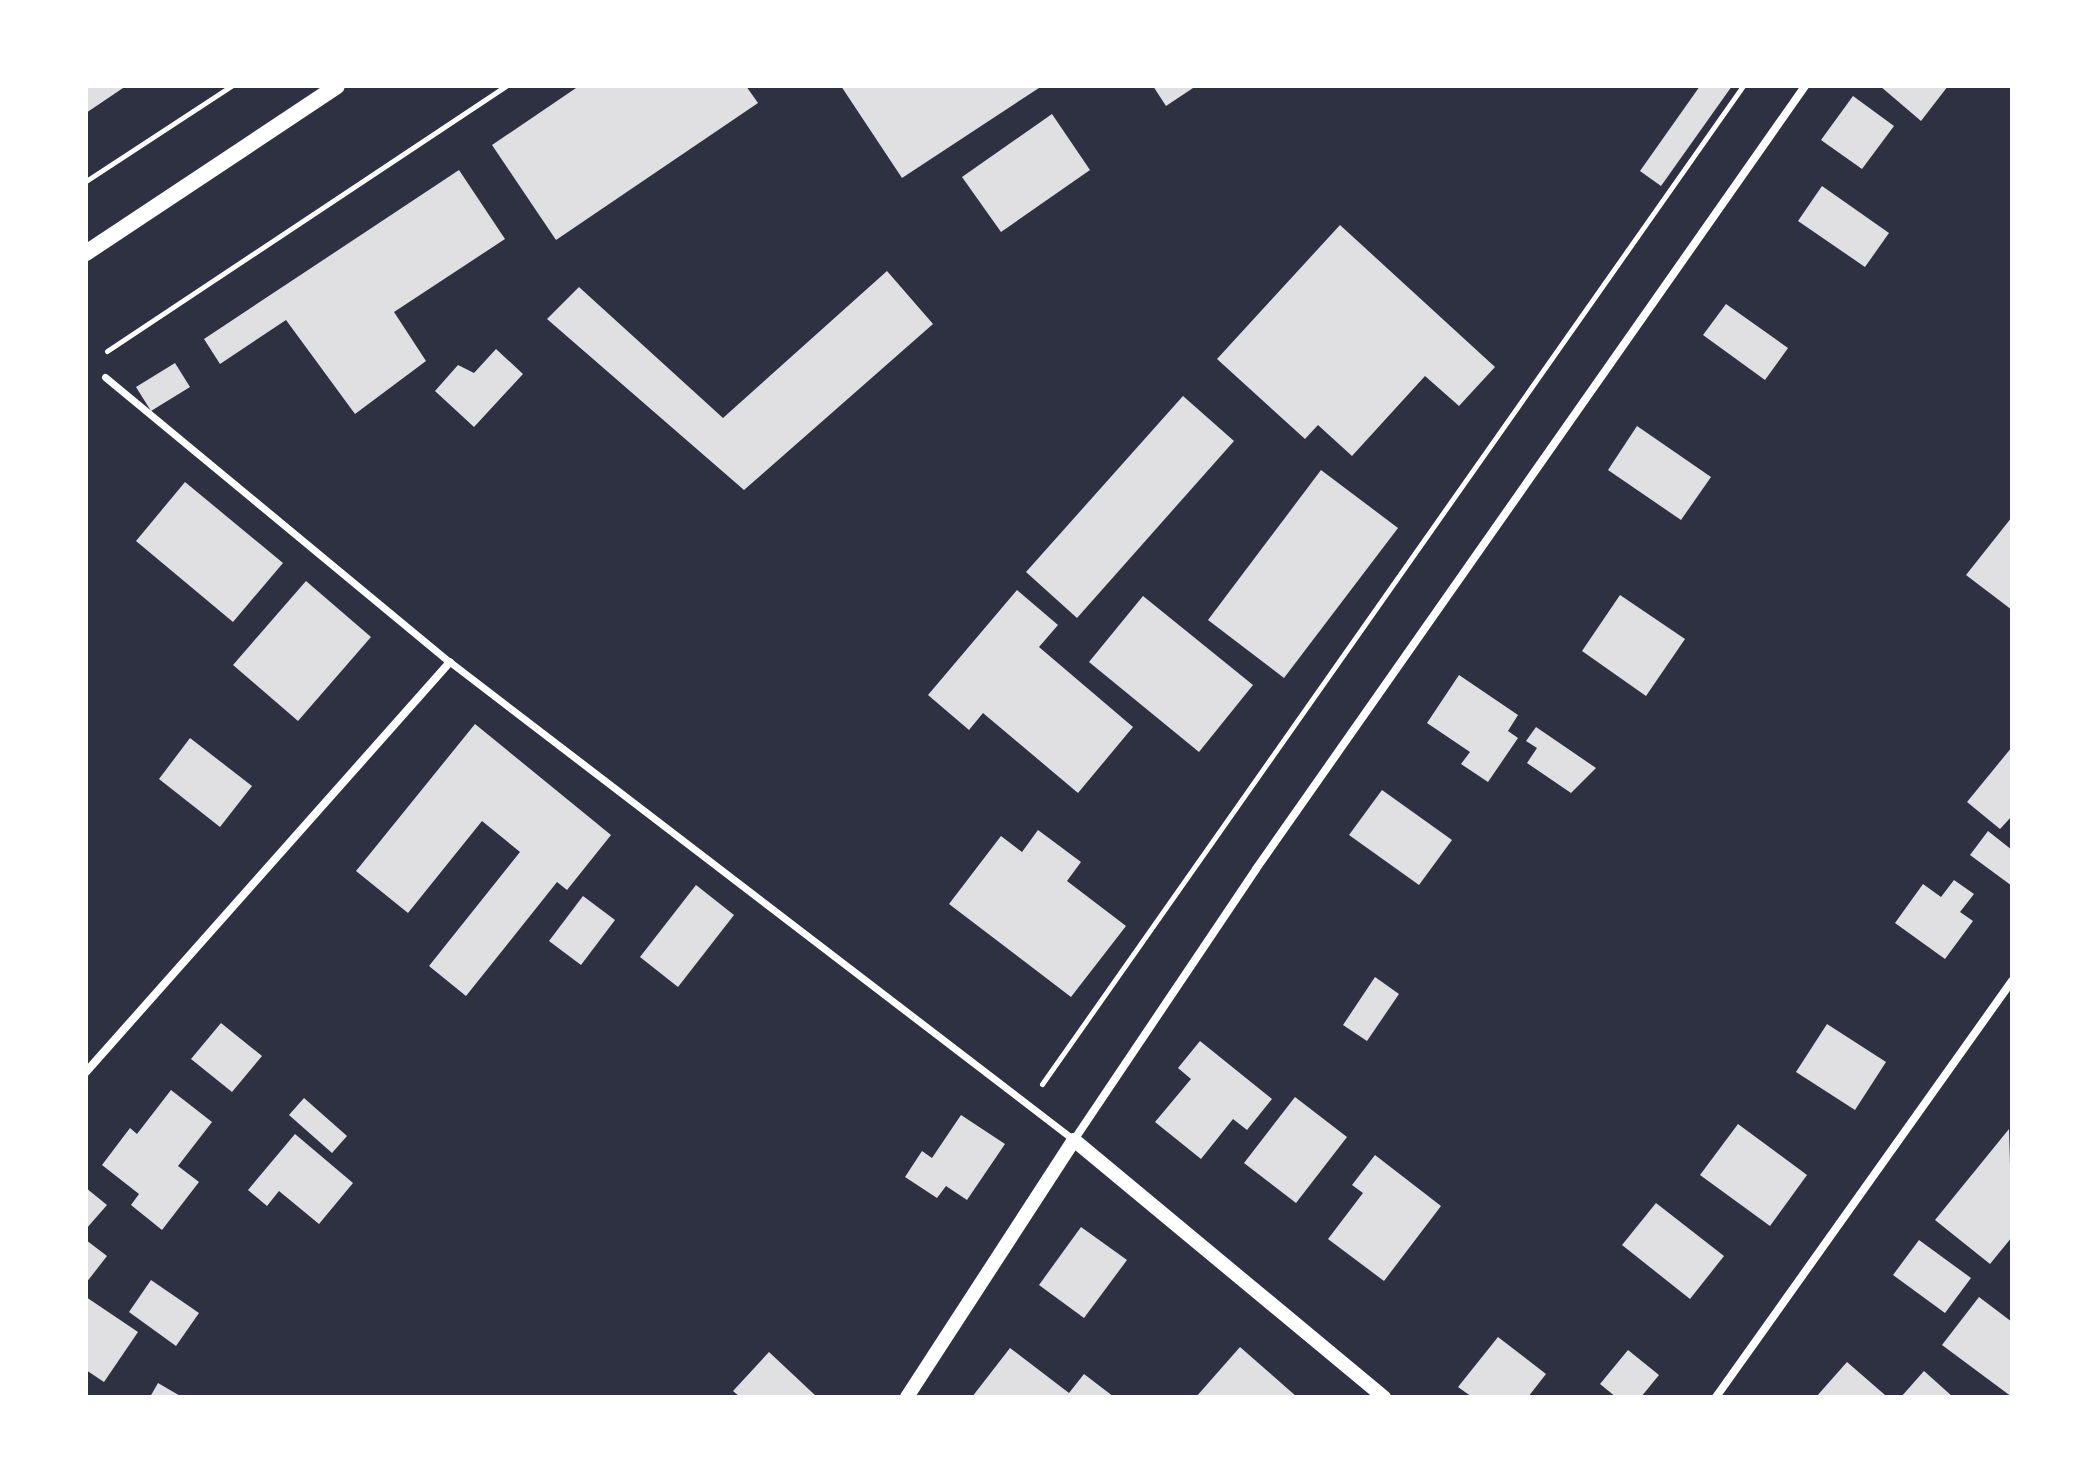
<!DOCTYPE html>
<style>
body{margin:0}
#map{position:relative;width:2098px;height:1483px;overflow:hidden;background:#2d3142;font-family:"Noto Sans",sans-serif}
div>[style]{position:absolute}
.building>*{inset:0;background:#e0e0e3}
.path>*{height:5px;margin:-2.5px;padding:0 2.5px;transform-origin:2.5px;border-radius:2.5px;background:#fff}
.pedestrian>*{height:7px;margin:-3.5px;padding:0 3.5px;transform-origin:3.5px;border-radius:3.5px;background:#fff}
.minor>*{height:8px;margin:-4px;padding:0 4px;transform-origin:4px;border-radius:4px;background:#fff}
.tertiary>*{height:14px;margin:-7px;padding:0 7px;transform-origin:7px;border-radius:7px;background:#fff}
.secondary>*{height:16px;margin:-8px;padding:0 8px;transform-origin:8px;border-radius:8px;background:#fff}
span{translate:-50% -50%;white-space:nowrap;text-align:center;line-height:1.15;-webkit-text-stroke:6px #fff;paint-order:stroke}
.frame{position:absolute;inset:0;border:88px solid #fff;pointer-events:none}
</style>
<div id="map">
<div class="building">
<div style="clip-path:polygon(86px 86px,126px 86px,86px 113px)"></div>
<div style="clip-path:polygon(579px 86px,746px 86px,758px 103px,556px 240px,492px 145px)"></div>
<div style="clip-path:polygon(841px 86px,1042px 86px,902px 178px)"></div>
<div style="clip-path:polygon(1153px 86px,1196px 86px,1166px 106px)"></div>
<div style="clip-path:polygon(1700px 86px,1732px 86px,1661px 186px,1640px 171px)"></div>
<div style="clip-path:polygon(1880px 86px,1948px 86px,1921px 121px)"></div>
<div style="clip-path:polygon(1853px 96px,1894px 126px,1862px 169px,1821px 140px)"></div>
<div style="clip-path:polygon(1052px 114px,1090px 170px,1001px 232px,962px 177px)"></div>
<div style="clip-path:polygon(459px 170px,505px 239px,394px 312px,426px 361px,355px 414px,286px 320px,220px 364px,204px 339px)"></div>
<div style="clip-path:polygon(1822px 186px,1889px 233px,1865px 267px,1798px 221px)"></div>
<div style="clip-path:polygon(1340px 225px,1495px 367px,1459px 406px,1425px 376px,1352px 456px,1318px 425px,1305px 439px,1217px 359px)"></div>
<div style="clip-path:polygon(887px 271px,933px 324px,744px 490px,547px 319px,579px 287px,723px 418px)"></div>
<div style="clip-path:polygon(1726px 304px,1788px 348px,1765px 380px,1703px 335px)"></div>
<div style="clip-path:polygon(496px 349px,523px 374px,474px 427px,435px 391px,458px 365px,474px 373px)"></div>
<div style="clip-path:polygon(175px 363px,190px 387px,151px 411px,136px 387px)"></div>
<div style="clip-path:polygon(1183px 396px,1234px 441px,1077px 618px,1026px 572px)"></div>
<div style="clip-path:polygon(1637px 426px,1711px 477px,1681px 520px,1608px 470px)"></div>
<div style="clip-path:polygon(1321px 470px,1398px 528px,1284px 678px,1208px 620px)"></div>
<div style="clip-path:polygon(185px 482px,283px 563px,233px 622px,136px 541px)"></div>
<div style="clip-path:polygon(2012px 517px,2012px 610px,1966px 575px)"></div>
<div style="clip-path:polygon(306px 581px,371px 637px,298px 721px,233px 665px)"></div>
<div style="clip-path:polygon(1017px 590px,1058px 625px,1039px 647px,1133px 727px,1078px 793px,983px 713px,969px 730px,928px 695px)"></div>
<div style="clip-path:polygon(1620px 595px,1685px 639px,1646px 696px,1582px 651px)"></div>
<div style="clip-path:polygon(1143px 596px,1253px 685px,1199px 752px,1089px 662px)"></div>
<div style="clip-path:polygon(1459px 675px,1518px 715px,1508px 731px,1518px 738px,1488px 782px,1461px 764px,1470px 752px,1427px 723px)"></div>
<div style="clip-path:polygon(475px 724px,611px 835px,567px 890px,557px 882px,466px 996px,429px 966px,520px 852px,482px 821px,408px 913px,356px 871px)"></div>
<div style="clip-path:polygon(1536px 727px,1596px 768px,1571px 793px,1527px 763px,1537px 748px,1526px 741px)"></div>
<div style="clip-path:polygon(190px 738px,252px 786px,220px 827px,159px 779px)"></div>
<div style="clip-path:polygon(2012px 747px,2012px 816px,2000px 829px,1967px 802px)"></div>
<div style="clip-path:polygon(1382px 790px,1452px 840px,1419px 885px,1349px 835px)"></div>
<div style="clip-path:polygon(1038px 830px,1081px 862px,1067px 881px,1126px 926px,1071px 997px,949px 904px,1001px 836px,1022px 852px)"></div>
<div style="clip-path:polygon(1988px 831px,2012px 850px,2012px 886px,1970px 855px)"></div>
<div style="clip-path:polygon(1954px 880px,1974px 894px,1960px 912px,1973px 921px,1945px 959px,1895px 923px,1923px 884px,1941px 897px)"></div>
<div style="clip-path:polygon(696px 885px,734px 915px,678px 987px,640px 957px)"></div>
<div style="clip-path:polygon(583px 896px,615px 920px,581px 965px,549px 941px)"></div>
<div style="clip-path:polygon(1375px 977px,1399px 994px,1367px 1041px,1343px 1025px)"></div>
<div style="clip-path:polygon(221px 1023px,262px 1056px,232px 1092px,191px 1059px)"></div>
<div style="clip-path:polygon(1827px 1024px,1886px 1062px,1855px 1110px,1796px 1072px)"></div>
<div style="clip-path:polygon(1200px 1041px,1272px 1099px,1247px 1130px,1233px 1119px,1201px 1159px,1155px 1122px,1191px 1079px,1178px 1068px)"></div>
<div style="clip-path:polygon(171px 1090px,212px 1122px,178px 1166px,199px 1182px,162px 1230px,131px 1205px,139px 1194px,102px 1165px,130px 1128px,137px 1134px)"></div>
<div style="clip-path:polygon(1295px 1097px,1347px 1137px,1296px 1203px,1244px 1163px)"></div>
<div style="clip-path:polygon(304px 1098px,347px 1136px,332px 1153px,289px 1115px)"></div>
<div style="clip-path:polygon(961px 1115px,1005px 1144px,967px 1200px,946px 1186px,937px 1198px,905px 1177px,922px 1151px,932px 1158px)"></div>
<div style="clip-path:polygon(1738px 1124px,1807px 1175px,1770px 1226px,1700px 1175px)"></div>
<div style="clip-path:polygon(2009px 1129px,2012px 1237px,1990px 1264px,1935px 1220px)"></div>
<div style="clip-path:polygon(295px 1134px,353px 1183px,319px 1224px,279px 1191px,267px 1206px,248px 1190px)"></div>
<div style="clip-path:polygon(1375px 1155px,1441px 1206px,1384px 1281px,1328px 1239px,1363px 1193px,1352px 1185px)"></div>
<div style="clip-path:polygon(86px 1188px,107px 1205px,86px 1229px)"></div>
<div style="clip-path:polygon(1656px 1203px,1724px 1256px,1690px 1299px,1622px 1245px)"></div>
<div style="clip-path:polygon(1081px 1227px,1127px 1260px,1084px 1318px,1039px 1285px)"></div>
<div style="clip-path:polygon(86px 1240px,107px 1256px,86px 1283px)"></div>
<div style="clip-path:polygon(1919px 1240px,1971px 1278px,1945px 1313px,1893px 1275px)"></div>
<div style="clip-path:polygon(151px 1280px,199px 1313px,176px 1346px,129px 1312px)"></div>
<div style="clip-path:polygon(86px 1297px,138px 1332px,104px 1382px,86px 1370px)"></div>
<div style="clip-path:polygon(1979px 1297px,2012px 1322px,2012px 1397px,1942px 1345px)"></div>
<div style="clip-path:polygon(1498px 1337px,1546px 1374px,1528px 1397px,1472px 1397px,1458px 1387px)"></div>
<div style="clip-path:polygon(1240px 1347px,1297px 1397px,1196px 1397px)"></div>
<div style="clip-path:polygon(1010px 1348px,1069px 1393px,1084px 1374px,1114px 1397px,972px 1397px)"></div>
<div style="clip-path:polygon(1628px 1350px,1659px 1375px,1641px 1397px,1616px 1397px,1600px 1384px)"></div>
<div style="clip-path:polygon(769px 1352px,817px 1397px,740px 1397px,733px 1391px)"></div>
<div style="clip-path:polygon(1847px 1362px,1885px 1395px,1883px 1397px,1816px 1397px)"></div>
<div style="clip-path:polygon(1924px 1371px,1953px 1397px,1901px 1397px)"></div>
<div style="clip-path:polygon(158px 1383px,182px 1397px,150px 1397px)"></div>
</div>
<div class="path">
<div style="left:86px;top:181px;width:173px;rotate:-33.2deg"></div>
<div style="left:107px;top:351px;width:479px;rotate:-33.6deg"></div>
<div style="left:1042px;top:1084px;width:1220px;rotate:-54.92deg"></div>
</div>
<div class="pedestrian">
<div style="left:105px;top:377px;width:447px;rotate:39.6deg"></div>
<div style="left:450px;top:662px;width:786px;rotate:37.45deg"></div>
</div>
<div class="minor">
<div style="left:86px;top:1072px;width:548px;rotate:-48.4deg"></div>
<div style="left:1074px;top:1140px;width:326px;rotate:-56.1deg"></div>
<div style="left:1256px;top:869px;width:956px;rotate:-54.96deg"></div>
<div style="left:1716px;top:1397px;width:511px;rotate:-54.57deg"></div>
</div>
<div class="tertiary">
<div style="left:907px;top:1397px;width:306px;rotate:-57deg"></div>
<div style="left:1074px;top:1140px;width:403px;rotate:39.7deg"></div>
</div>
<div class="secondary">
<div style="left:86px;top:253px;width:301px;rotate:-33.6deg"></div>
</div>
<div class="frame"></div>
</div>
